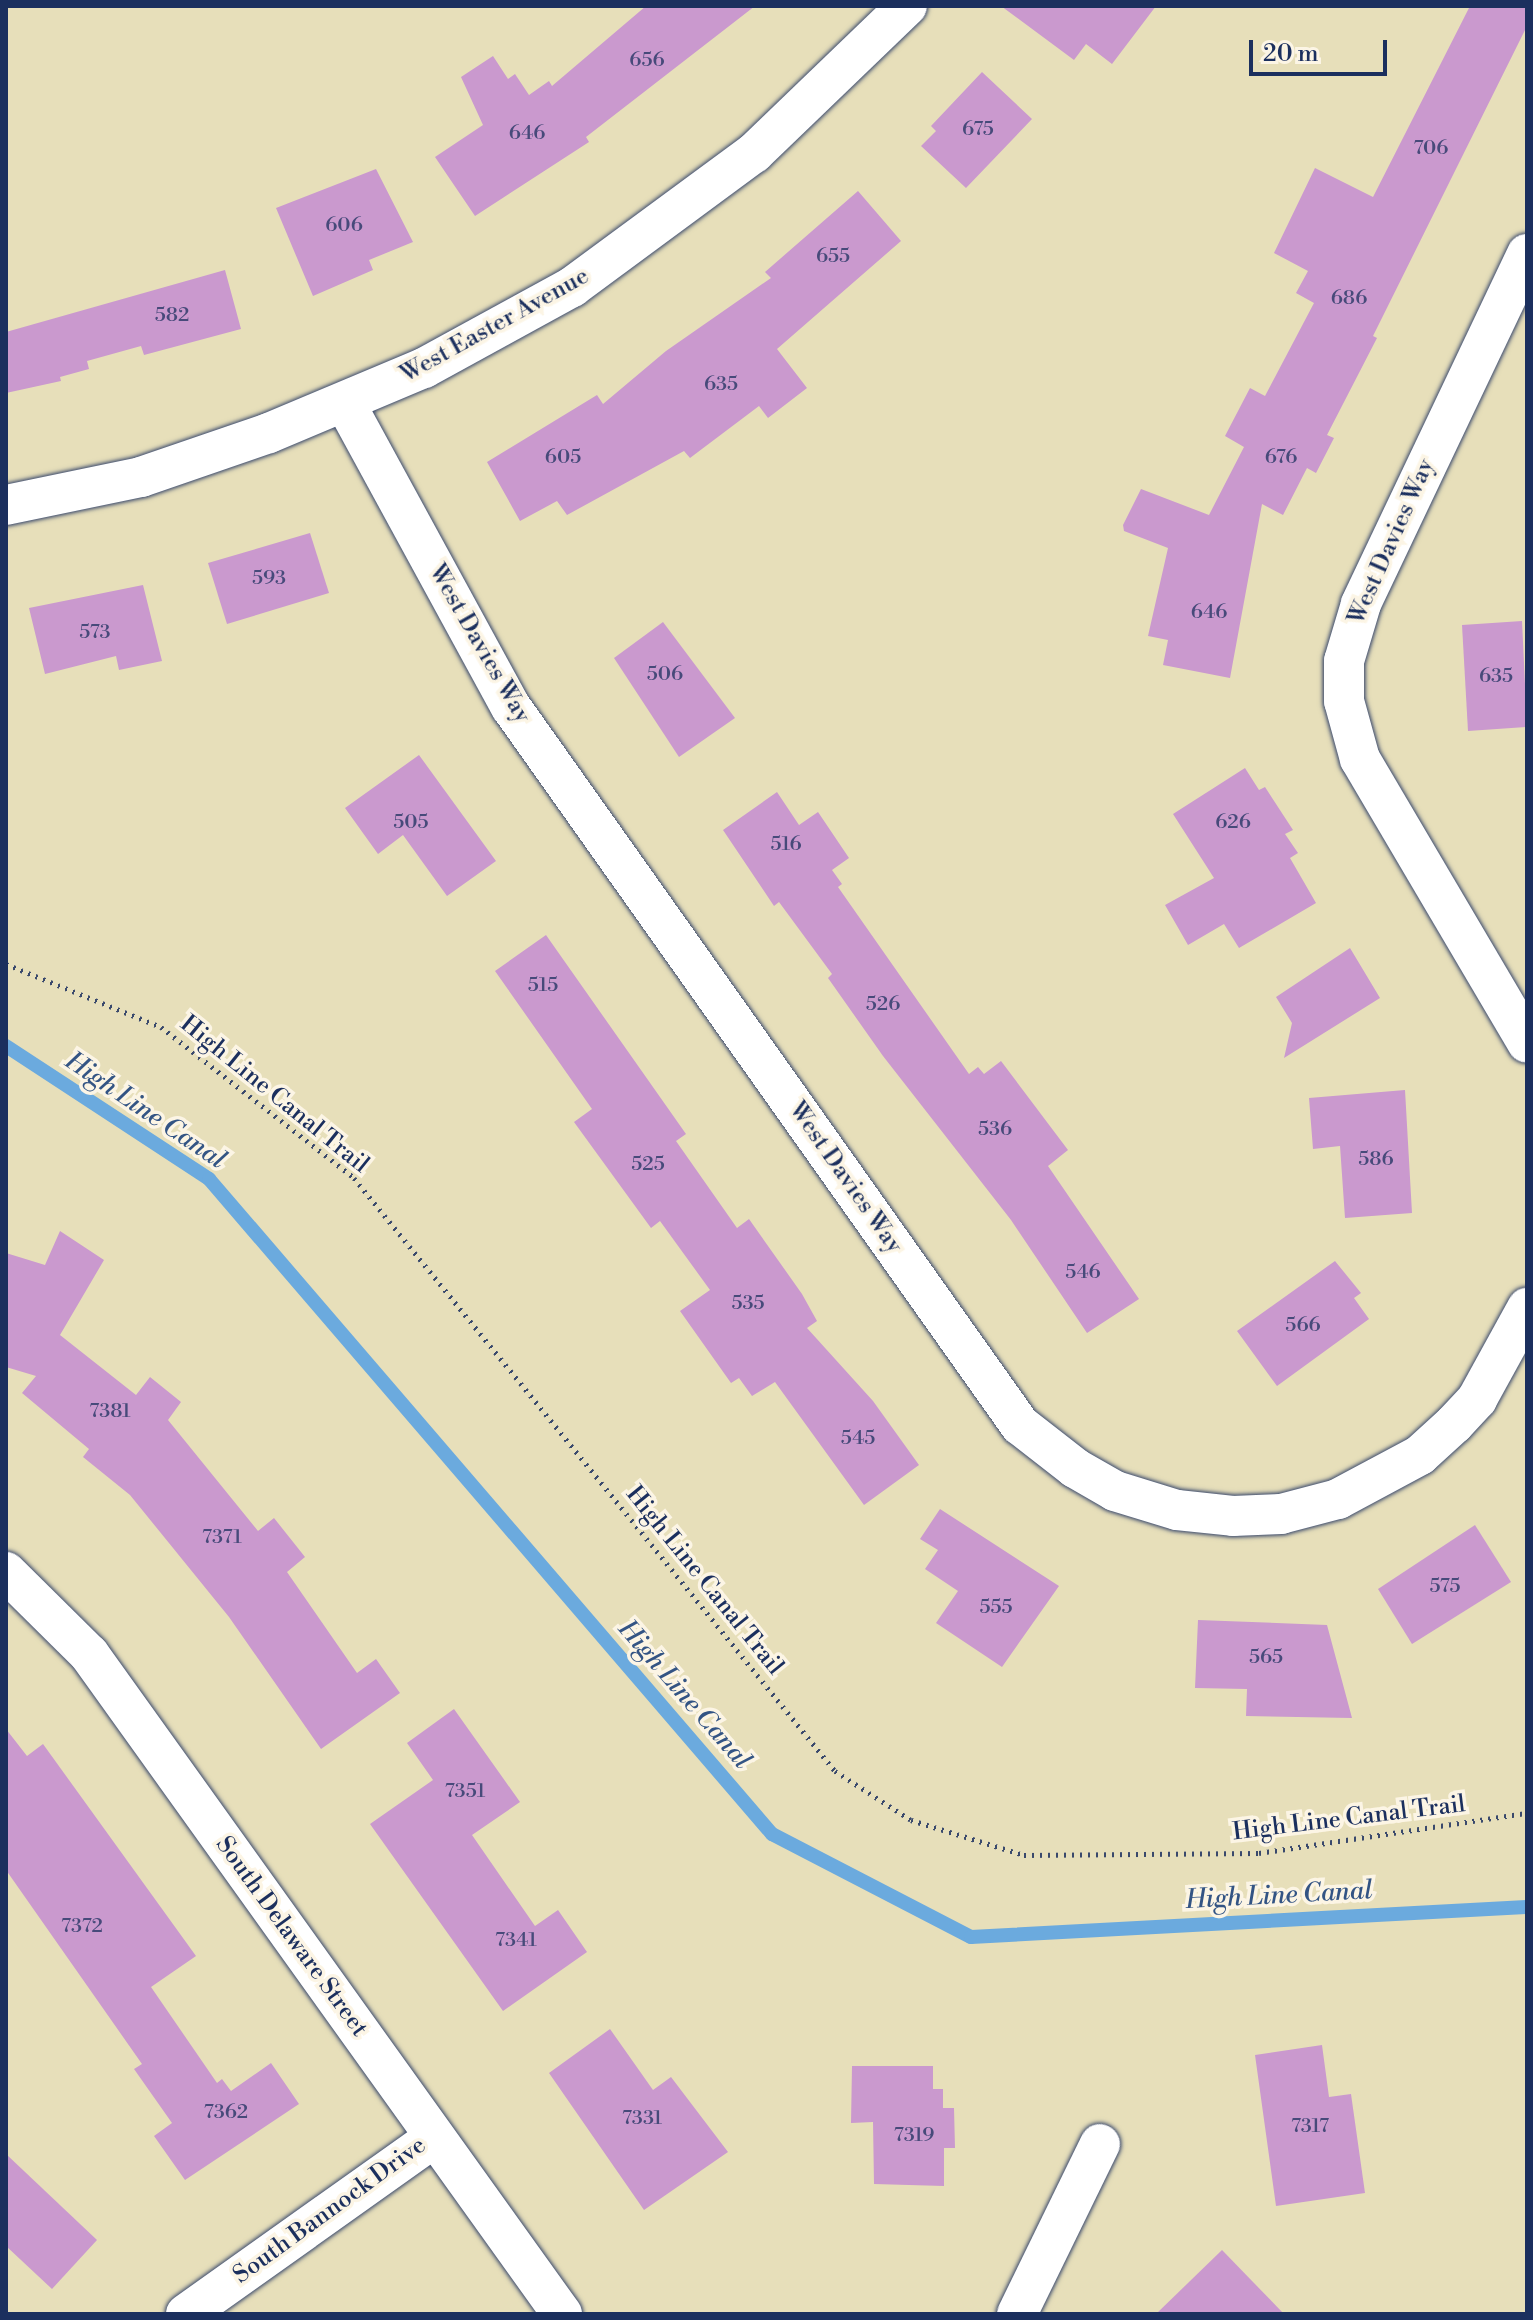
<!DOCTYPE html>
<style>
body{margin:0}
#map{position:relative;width:1533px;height:2320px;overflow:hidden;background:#e7dfba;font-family:"Libre Bodoni",serif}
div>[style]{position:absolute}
.stream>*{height:14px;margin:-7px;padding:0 7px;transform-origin:7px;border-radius:7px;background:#6baade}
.building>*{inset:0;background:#ca99ce}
.path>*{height:5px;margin-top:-2.5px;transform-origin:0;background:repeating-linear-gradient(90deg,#3a496c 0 2px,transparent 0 8px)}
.roads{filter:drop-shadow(0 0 2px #3a496c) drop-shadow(0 0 2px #3a496c)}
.street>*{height:40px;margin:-20px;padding:0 20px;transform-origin:20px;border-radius:20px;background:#fff}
span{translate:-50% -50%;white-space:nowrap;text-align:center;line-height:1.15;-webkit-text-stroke:7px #fcf5e5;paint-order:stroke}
.number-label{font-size:20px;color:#474a7a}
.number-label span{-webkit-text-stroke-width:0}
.street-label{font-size:24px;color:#1b2f5e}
.water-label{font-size:26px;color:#335484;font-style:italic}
.frame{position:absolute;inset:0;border:8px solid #1b2f5e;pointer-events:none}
.scale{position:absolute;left:1249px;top:40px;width:138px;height:36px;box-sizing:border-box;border:4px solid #1b2f5e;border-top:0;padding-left:10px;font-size:24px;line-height:28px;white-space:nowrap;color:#1b2f5e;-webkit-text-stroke:6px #fcf5e5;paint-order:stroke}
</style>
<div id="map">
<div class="stream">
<div style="left:6px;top:1046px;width:243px;rotate:33.2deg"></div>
<div style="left:209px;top:1179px;width:864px;rotate:49.32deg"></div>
<div style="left:772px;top:1834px;width:224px;rotate:27.4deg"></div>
<div style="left:971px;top:1937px;width:557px;rotate:-3.09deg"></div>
</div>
<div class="building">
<div style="clip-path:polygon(646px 6px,755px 6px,586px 137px,589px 142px,475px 216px,435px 157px,483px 125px,461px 77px,493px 56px,508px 79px,515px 74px,529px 95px,549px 81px,552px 86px)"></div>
<div style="clip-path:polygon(1001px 6px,1156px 6px,1112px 64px,1086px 44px,1074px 60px)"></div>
<div style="clip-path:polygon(1470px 6px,1527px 6px,1527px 26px,1373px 336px,1377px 338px,1327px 435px,1334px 438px,1316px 473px,1307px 468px,1283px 515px,1262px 504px,1230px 678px,1163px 665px,1168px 640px,1148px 636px,1168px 548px,1124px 531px,1123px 525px,1141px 489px,1209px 515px,1244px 447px,1225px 436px,1250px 388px,1265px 396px,1314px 303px,1296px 293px,1308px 271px,1274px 253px,1315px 168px,1373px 197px)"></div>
<div style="clip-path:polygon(982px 72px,1032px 119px,966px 188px,921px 146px,936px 131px,931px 126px)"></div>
<div style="clip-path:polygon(376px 169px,413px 242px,369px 260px,373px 270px,313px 296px,276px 208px)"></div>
<div style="clip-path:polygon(858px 191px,901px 241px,777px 349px,807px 388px,768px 418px,759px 406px,690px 458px,684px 451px,567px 515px,557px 501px,520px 521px,487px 462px,597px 395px,603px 404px,666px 351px,771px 278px,765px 272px)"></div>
<div style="clip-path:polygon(225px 270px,241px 329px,144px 355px,141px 346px,87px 361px,89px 369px,60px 377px,61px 381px,6px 393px,6px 332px)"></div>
<div style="clip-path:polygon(310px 533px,329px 593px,227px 624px,208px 563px)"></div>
<div style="clip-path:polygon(143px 585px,162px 661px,119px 670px,116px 656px,45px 674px,29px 608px)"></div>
<div style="clip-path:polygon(1522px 621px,1527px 727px,1468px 731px,1462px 625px)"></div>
<div style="clip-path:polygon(663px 622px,735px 718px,679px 757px,614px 658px)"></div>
<div style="clip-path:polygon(419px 755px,496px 861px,447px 896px,403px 835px,378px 854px,345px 808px)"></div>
<div style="clip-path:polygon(1245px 768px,1259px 790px,1265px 787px,1293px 830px,1285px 834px,1298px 853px,1290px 858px,1316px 903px,1239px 948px,1224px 924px,1188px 945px,1165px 905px,1214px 878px,1173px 814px)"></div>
<div style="clip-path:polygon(777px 792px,799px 825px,818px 812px,849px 858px,832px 870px,842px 884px,838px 887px,969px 1074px,978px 1067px,984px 1074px,1001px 1061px,1068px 1150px,1048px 1166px,1139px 1299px,1087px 1333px,1011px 1220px,883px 1056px,828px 978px,832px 974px,779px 902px,774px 906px,723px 830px)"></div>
<div style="clip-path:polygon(546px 935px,686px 1134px,676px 1141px,737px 1228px,749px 1219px,802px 1294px,817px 1321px,807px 1328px,873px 1401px,919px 1465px,864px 1505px,775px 1382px,752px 1396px,739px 1378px,731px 1383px,680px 1311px,710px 1290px,660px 1221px,651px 1228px,574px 1122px,592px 1109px,495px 971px)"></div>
<div style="clip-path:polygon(1350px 948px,1380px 998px,1284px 1058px,1292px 1023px,1276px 997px)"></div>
<div style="clip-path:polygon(1405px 1090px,1412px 1213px,1345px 1218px,1340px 1146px,1313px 1149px,1309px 1098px)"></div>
<div style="clip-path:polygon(60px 1231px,104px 1260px,60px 1335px,136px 1395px,150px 1377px,181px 1402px,168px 1420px,258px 1531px,274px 1518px,305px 1557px,287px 1572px,357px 1673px,376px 1659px,400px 1693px,321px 1749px,229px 1617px,130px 1495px,83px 1457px,89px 1449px,22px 1393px,36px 1376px,6px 1367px,6px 1253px,45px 1265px)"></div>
<div style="clip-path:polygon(1335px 1261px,1361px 1293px,1354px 1298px,1369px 1319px,1277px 1386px,1237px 1331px)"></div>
<div style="clip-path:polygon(940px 1509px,1059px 1586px,1002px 1667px,936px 1623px,958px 1591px,925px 1569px,938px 1550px,920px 1539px)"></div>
<div style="clip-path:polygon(1475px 1525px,1511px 1582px,1412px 1644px,1378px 1589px)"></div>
<div style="clip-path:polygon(1198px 1620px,1327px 1625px,1352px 1718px,1246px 1716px,1247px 1689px,1195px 1688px)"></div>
<div style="clip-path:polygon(454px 1709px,520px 1802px,472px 1835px,535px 1926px,558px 1910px,587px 1952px,503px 2011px,370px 1824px,433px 1780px,407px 1743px)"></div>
<div style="clip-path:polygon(6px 1729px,27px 1756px,43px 1744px,196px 1956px,151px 1987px,217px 2083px,222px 2079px,231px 2091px,271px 2063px,299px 2104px,185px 2180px,154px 2136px,172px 2123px,134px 2069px,142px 2064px,6px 1870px)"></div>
<div style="clip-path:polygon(610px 2029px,653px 2090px,671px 2077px,728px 2152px,644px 2210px,549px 2073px)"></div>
<div style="clip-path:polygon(1322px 2045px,1329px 2097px,1351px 2094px,1365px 2193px,1276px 2206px,1255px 2055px)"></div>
<div style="clip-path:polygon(852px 2066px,933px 2066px,933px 2089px,943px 2089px,943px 2108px,954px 2108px,955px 2148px,944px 2148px,944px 2186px,874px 2184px,873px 2122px,851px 2123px)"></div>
<div style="clip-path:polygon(6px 2154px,97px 2240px,52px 2289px,6px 2246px)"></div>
<div style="clip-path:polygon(1222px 2250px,1284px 2314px,1156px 2314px)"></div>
</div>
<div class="path">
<div style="left:6px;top:964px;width:167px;rotate:22.1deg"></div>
<div style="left:161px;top:1027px;width:245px;rotate:38deg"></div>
<div style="left:354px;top:1178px;width:764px;rotate:50.95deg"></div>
<div style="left:835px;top:1771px;width:90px;rotate:32.8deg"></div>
<div style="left:911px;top:1820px;width:118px;rotate:17.2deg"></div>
<div style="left:1024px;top:1855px;width:235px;rotate:-0.5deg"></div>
<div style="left:1259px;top:1853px;width:271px;rotate:-8.5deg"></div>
</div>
<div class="roads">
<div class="street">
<div style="left:1527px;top:254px;width:387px;rotate:115.4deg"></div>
<div style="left:1361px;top:604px;width:59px;rotate:106.6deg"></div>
<div style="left:1344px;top:661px;width:40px;rotate:90deg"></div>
<div style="left:1344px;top:701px;width:60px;rotate:74.6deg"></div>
<div style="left:1360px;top:759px;width:329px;rotate:59.5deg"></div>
<div style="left:345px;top:403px;width:346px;rotate:61.4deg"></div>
<div style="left:511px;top:707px;width:880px;rotate:54.67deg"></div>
<div style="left:1020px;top:1425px;width:70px;rotate:38deg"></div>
<div style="left:1075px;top:1468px;width:46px;rotate:29.9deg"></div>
<div style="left:1115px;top:1491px;width:65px;rotate:17deg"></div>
<div style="left:1177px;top:1510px;width:56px;rotate:6.1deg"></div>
<div style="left:1233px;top:1516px;width:48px;rotate:-2.4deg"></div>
<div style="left:1281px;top:1514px;width:59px;rotate:-14.7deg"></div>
<div style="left:1338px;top:1499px;width:93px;rotate:-28.2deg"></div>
<div style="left:1420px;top:1455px;width:46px;rotate:-42.4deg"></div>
<div style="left:1454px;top:1424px;width:34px;rotate:-47deg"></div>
<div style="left:1477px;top:1399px;width:104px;rotate:-61.2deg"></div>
<div style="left:6px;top:505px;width:138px;rotate:-11.7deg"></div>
<div style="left:141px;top:477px;width:135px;rotate:-19deg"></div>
<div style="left:269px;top:433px;width:168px;rotate:-22.8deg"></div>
<div style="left:424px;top:368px;width:169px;rotate:-28.7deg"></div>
<div style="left:572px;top:287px;width:226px;rotate:-36.4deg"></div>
<div style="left:754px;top:153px;width:212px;rotate:-43.9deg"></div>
<div style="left:6px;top:1572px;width:117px;rotate:44.7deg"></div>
<div style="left:89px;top:1654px;width:812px;rotate:54.37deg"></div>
<div style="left:186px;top:2314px;width:305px;rotate:-35.4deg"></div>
<div style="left:1017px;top:2314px;width:189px;rotate:-64deg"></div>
</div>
</div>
<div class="number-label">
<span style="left:647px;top:60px">656</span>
<span style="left:978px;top:129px">675</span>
<span style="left:527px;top:133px">646</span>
<span style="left:1431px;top:148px">706</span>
<span style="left:344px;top:225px">606</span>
<span style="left:833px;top:256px">655</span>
<span style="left:1349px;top:298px">686</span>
<span style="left:172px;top:315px">582</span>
<span style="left:721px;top:384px">635</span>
<span style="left:563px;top:457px">605</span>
<span style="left:1281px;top:457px">676</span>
<span style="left:269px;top:578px">593</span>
<span style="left:1209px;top:612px">646</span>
<span style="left:95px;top:632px">573</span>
<span style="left:665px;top:674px">506</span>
<span style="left:1496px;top:676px">635</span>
<span style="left:411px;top:822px">505</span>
<span style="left:1233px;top:822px">626</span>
<span style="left:786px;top:844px">516</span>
<span style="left:543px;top:985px">515</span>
<span style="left:883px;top:1004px">526</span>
<span style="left:995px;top:1129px">536</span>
<span style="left:1376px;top:1159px">586</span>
<span style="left:648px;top:1164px">525</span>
<span style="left:1083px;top:1272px">546</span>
<span style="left:748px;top:1303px">535</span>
<span style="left:1303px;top:1325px">566</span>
<span style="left:110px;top:1411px">7381</span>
<span style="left:858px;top:1438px">545</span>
<span style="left:222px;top:1537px">7371</span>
<span style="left:1445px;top:1586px">575</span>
<span style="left:996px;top:1607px">555</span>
<span style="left:1266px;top:1657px">565</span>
<span style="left:465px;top:1791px">7351</span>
<span style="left:82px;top:1926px">7372</span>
<span style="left:516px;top:1940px">7341</span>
<span style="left:226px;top:2112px">7362</span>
<span style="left:642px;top:2118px">7331</span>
<span style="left:1310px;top:2126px">7317</span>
<span style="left:914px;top:2135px">7319</span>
</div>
<div class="street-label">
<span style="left:495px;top:326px;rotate:-29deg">West Easter Avenue</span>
<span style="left:1392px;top:542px;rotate:-66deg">West Davies Way</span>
<span style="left:479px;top:644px;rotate:60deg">West Davies Way</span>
<span style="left:274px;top:1095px;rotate:39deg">High Line Canal Trail</span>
<span style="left:845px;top:1178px;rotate:55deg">West Davies Way</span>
<span style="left:704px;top:1581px;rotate:51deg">High Line Canal Trail</span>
<span style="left:1349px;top:1819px;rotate:-7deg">High Line Canal Trail</span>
<span style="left:291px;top:1937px;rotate:54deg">South Delaware Street</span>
<span style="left:330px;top:2211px;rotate:-36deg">South Bannock Drive</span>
</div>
<div class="water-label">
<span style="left:145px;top:1111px;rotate:34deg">High Line Canal</span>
<span style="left:684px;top:1695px;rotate:49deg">High Line Canal</span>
<span style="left:1279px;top:1896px;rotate:-3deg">High Line Canal</span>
</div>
<div class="frame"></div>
<div class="scale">20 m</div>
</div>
